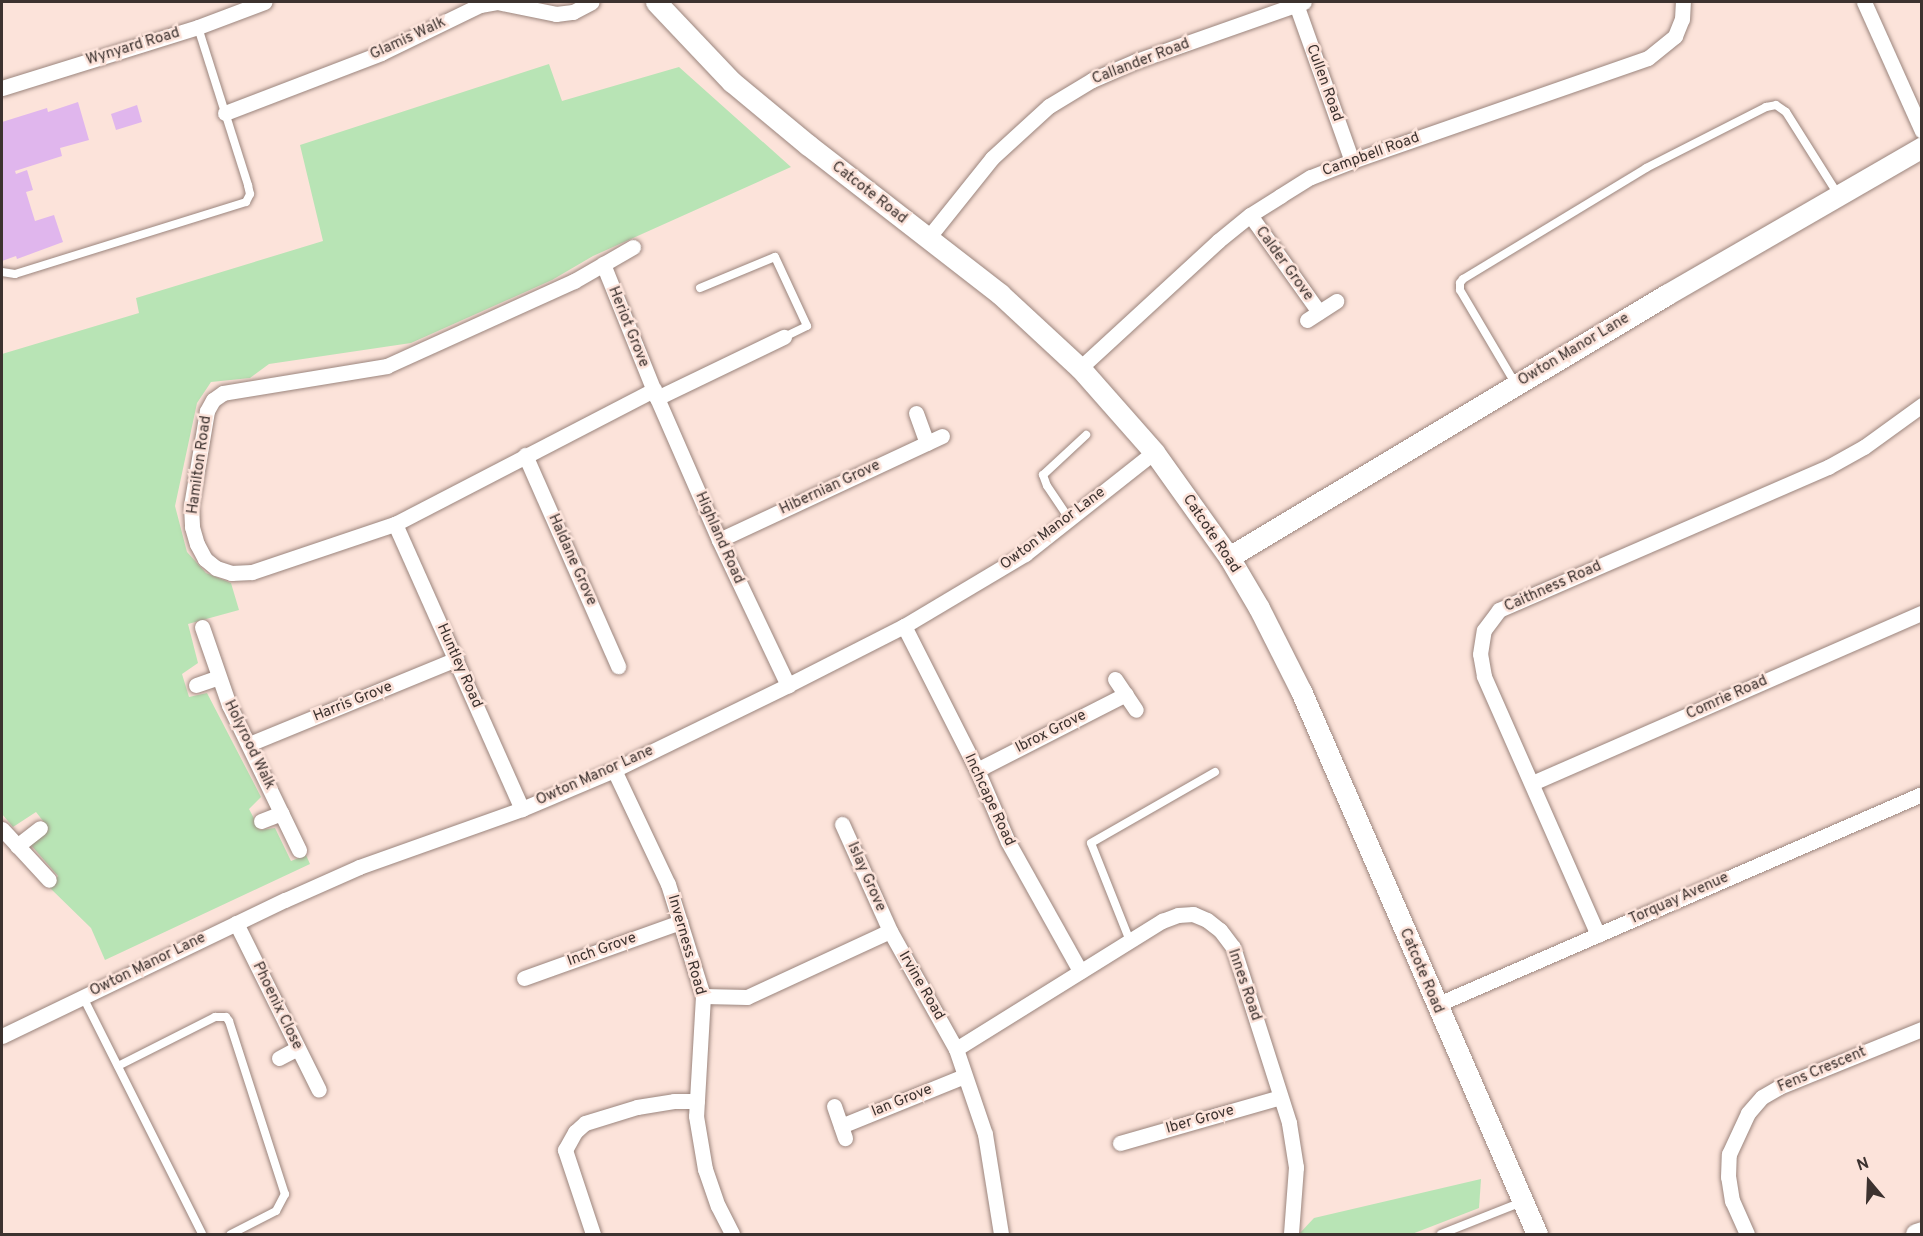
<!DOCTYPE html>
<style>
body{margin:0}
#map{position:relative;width:1923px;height:1236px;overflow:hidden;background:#fce3da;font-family:Overpass,sans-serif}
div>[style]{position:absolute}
.green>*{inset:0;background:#b8e4b5}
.building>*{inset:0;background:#e0b6ed}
.roads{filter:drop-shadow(0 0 2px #9b857d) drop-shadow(0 0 2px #9b857d)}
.lane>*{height:8px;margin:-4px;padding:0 4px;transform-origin:4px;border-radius:4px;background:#fff}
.street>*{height:15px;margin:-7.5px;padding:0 7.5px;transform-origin:7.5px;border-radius:7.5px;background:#fff}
.secondary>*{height:21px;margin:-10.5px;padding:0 10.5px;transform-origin:10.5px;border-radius:10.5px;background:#fff}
span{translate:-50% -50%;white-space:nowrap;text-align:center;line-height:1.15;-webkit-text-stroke:5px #fce3da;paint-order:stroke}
.street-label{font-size:15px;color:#3c322f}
.frame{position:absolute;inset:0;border:3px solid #3c322f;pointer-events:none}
.north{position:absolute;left:1839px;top:1152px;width:60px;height:60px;-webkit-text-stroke:4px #fce3da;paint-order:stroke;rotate:341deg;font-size:16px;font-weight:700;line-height:24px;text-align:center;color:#3c322f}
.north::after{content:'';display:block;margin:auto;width:21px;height:27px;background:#3c322f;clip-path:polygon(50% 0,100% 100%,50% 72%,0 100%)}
</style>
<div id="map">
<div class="green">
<div style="clip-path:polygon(549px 64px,562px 101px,679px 67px,791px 167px,593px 256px,552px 280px,411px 343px,269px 364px,250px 378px,211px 382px,197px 403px,175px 506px,187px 552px,206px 573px,231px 583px,239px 610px,188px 624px,198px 663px,182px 674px,189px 697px,207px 693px,261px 797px,249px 809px,260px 830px,275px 828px,291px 861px,306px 855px,310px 864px,105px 960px,91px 928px,49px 887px,58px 876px,30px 844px,47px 826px,36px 812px,13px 827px,2px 814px,2px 354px,139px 313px,136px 298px,323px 241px,300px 145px)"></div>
<div style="clip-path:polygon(1481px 1179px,1479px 1208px,1412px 1234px,1299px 1234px,1314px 1218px)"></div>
</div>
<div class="building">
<div style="clip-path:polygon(78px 102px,89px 140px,60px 148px,62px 156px,15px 171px,16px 174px,27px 170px,33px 190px,26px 192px,35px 221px,54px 215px,63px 242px,17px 259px,16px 256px,2px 261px,2px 122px,47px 108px,48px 112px)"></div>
<div style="clip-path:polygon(137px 105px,142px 122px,116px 130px,111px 114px)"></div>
</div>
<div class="roads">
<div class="lane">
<div style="left:2px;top:272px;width:13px;rotate:9deg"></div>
<div style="left:15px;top:274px;width:242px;rotate:-17.3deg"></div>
<div style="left:246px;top:202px;width:9px;rotate:-63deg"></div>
<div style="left:250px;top:194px;width:9px;rotate:-103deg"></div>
<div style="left:248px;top:185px;width:166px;rotate:-107.6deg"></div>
<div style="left:700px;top:288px;width:81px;rotate:-22.5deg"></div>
<div style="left:775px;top:257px;width:76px;rotate:65.1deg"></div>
<div style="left:807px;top:326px;width:25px;rotate:154deg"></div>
<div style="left:1515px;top:383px;width:108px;rotate:-120.6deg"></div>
<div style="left:1460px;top:290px;width:7px;rotate:-90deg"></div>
<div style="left:1460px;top:283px;width:5px;rotate:-53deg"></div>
<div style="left:1463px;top:279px;width:214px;rotate:-31.2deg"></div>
<div style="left:1646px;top:168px;width:135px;rotate:-26.9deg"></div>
<div style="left:1766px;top:107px;width:10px;rotate:-11deg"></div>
<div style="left:1776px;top:105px;width:12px;rotate:35deg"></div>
<div style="left:1786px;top:112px;width:96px;rotate:57.8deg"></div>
<div style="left:1068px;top:517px;width:37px;rotate:-124deg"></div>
<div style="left:1047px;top:486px;width:12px;rotate:-110deg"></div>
<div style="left:1043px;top:475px;width:59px;rotate:-42.9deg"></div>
<div style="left:1130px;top:941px;width:105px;rotate:-111.7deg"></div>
<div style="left:1091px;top:843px;width:143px;rotate:-29.8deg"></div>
<div style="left:83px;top:997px;width:265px;rotate:63.3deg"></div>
<div style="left:118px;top:1066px;width:109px;rotate:-26.8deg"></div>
<div style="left:215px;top:1017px;width:11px"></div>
<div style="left:226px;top:1017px;width:5px;rotate:53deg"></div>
<div style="left:229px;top:1021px;width:182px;rotate:72.1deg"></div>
<div style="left:285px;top:1194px;width:19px;rotate:118deg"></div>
<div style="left:276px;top:1211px;width:51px;rotate:152.9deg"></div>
<div style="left:1441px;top:1234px;width:87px;rotate:-21.6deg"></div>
</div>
<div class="street">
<div style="left:1864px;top:2px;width:141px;rotate:65.8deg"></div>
<div style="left:1296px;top:4px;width:167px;rotate:70.4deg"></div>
<div style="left:2px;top:88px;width:205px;rotate:-17.3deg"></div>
<div style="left:198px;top:27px;width:71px;rotate:-20.7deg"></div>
<div style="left:225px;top:113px;width:167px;rotate:-21deg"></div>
<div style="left:381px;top:53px;width:110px;rotate:-25.9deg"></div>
<div style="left:480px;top:5px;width:17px;rotate:-10deg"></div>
<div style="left:497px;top:2px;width:60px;rotate:11.5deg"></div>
<div style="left:556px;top:14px;width:17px;rotate:-7deg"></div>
<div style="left:573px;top:12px;width:21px;rotate:-28deg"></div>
<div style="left:1250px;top:215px;width:119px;rotate:54.6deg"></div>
<div style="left:928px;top:238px;width:102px;rotate:-51.3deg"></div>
<div style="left:992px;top:158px;width:77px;rotate:-42.4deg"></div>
<div style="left:1049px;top:106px;width:50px;rotate:-31.2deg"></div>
<div style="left:1092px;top:80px;width:48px;rotate:-23.4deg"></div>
<div style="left:1136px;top:61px;width:178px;rotate:-19.4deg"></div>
<div style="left:633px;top:247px;width:68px;rotate:150deg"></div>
<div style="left:574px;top:281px;width:205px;rotate:155.6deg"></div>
<div style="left:387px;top:366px;width:166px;rotate:170.7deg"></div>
<div style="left:223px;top:393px;width:12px;rotate:145deg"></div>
<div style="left:213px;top:400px;width:13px;rotate:119deg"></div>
<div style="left:207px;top:411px;width:96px;rotate:99.6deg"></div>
<div style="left:191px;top:506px;width:21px;rotate:87deg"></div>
<div style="left:192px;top:527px;width:18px;rotate:74deg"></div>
<div style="left:197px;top:544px;width:17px;rotate:62deg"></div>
<div style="left:205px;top:559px;width:14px;rotate:39deg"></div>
<div style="left:216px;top:568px;width:16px;rotate:18deg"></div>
<div style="left:231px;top:573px;width:21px;rotate:-3deg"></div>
<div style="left:252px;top:572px;width:151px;rotate:-18.6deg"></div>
<div style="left:395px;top:524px;width:292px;rotate:-27.4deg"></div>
<div style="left:603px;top:264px;width:144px;rotate:68.1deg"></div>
<div style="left:657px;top:398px;width:155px;rotate:66.4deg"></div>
<div style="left:719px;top:540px;width:161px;rotate:64.6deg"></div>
<div style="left:1307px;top:320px;width:35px;rotate:-33deg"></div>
<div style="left:1080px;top:368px;width:188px;rotate:-42.6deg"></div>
<div style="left:1218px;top:241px;width:41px;rotate:-39.1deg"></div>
<div style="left:1250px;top:215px;width:36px;rotate:-32deg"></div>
<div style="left:1280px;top:196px;width:36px;rotate:-32deg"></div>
<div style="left:1311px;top:177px;width:44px;rotate:-21.3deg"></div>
<div style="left:1352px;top:161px;width:313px;rotate:-19.2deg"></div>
<div style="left:1648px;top:58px;width:35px;rotate:-39deg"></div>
<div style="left:1675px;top:36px;width:18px;rotate:-68deg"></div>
<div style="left:1682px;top:19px;width:17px;rotate:-87deg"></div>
<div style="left:657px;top:398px;width:141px;rotate:-25.7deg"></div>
<div style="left:916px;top:413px;width:32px;rotate:70deg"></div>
<div style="left:525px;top:455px;width:231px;rotate:66.2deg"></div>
<div style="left:395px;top:524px;width:312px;rotate:66deg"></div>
<div style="left:719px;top:540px;width:246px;rotate:-25deg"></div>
<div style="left:904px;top:626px;width:161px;rotate:63.1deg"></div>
<div style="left:977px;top:770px;width:78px;rotate:66.7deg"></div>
<div style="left:1008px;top:842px;width:148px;rotate:60.8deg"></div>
<div style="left:202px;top:627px;width:83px;rotate:70.9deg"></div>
<div style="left:229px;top:705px;width:161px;rotate:64.2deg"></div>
<div style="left:1115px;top:679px;width:37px;rotate:56deg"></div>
<div style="left:196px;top:685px;width:24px;rotate:-19deg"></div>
<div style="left:249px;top:744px;width:224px;rotate:-22.3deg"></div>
<div style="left:614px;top:770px;width:126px;rotate:64.7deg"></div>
<div style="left:668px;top:884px;width:117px;rotate:72.6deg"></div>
<div style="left:703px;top:996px;width:120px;rotate:93.3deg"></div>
<div style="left:696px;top:1116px;width:54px;rotate:80.4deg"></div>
<div style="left:705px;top:1169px;width:39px;rotate:71deg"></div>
<div style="left:718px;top:1206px;width:31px;rotate:63deg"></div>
<div style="left:977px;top:770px;width:167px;rotate:-27deg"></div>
<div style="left:1532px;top:783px;width:425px;rotate:-23.6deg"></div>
<div style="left:261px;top:821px;width:22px;rotate:-21deg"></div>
<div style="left:842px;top:824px;width:117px;rotate:65.8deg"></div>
<div style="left:2px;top:829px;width:69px;rotate:47.3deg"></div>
<div style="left:17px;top:846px;width:29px;rotate:-38deg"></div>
<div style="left:236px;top:923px;width:186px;rotate:63.6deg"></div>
<div style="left:1598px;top:935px;width:283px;rotate:-113.8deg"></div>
<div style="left:1484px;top:676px;width:22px;rotate:-100deg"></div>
<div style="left:1480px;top:654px;width:24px;rotate:-81deg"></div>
<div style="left:1484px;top:630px;width:25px;rotate:-53deg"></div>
<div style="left:1499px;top:610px;width:359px;rotate:-23.5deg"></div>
<div style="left:1828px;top:467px;width:41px;rotate:-29.1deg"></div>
<div style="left:1864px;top:447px;width:72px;rotate:-35.9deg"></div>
<div style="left:524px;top:978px;width:166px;rotate:-19.7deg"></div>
<div style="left:703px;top:996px;width:44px;rotate:1.3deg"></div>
<div style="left:747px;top:997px;width:157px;rotate:-24.8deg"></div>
<div style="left:890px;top:931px;width:135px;rotate:60.8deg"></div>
<div style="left:956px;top:1049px;width:90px;rotate:71.2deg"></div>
<div style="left:985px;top:1134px;width:101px;rotate:80.9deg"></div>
<div style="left:1436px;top:1005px;width:530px;rotate:-23.47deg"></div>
<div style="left:2px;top:1036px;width:314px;rotate:-25.7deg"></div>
<div style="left:285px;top:900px;width:81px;rotate:-24deg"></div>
<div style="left:359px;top:867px;width:173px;rotate:-19.6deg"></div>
<div style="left:522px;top:809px;width:100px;rotate:-23deg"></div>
<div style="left:614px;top:770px;width:194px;rotate:-26deg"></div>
<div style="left:788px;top:685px;width:130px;rotate:-27deg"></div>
<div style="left:904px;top:626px;width:141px;rotate:-30.8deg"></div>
<div style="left:1025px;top:554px;width:164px;rotate:-38.3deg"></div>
<div style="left:956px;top:1049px;width:243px;rotate:-31.9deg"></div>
<div style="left:1162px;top:921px;width:17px;rotate:-21deg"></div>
<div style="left:1178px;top:915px;width:15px;rotate:-4deg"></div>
<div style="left:1193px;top:914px;width:15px;rotate:23deg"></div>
<div style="left:1207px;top:920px;width:16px;rotate:38deg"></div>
<div style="left:1220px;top:930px;width:21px;rotate:53deg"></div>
<div style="left:1233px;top:947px;width:185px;rotate:72.3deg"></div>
<div style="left:1289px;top:1123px;width:45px;rotate:81deg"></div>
<div style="left:1296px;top:1167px;width:67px;rotate:94.3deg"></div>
<div style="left:279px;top:1058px;width:21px;rotate:-28deg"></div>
<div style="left:834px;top:1106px;width:34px;rotate:71deg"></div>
<div style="left:841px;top:1126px;width:133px;rotate:-22.1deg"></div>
<div style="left:1120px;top:1143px;width:166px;rotate:-16deg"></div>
<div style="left:593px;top:1234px;width:89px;rotate:-108.4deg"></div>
<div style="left:565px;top:1150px;width:21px;rotate:-61deg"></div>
<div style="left:575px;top:1132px;width:13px;rotate:-42deg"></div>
<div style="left:585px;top:1123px;width:54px;rotate:-17.1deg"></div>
<div style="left:637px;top:1107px;width:37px;rotate:-9deg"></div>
<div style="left:674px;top:1101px;width:23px"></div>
<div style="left:1747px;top:1234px;width:36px;rotate:-114deg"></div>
<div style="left:1732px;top:1201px;width:24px;rotate:-99deg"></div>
<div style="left:1728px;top:1177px;width:23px;rotate:-88deg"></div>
<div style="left:1729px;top:1154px;width:45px;rotate:-65.1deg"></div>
<div style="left:1748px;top:1113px;width:21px;rotate:-49deg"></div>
<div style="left:1762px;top:1097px;width:20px;rotate:-30deg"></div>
<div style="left:1779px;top:1087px;width:154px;rotate:-22.1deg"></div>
</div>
<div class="secondary">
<div style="left:656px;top:2px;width:110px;rotate:46.5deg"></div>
<div style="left:732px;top:82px;width:99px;rotate:39.7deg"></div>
<div style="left:808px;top:145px;width:243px;rotate:37.8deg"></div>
<div style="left:1000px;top:294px;width:109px;rotate:42.8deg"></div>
<div style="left:1080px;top:368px;width:112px;rotate:48.6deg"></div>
<div style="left:1154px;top:452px;width:129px;rotate:54.5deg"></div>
<div style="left:1229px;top:557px;width:59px;rotate:59.5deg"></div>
<div style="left:1259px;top:608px;width:93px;rotate:63.2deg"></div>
<div style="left:1301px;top:691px;width:592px;rotate:66.51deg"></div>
<div style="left:1229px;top:557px;width:510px;rotate:-30.94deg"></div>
<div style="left:1666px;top:295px;width:296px;rotate:-30deg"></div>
<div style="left:1916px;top:1234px;width:6px;rotate:-18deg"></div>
</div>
</div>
<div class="street-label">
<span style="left:408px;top:39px;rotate:-25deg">Glamis Walk</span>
<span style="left:133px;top:47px;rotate:-17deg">Wynyard Road</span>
<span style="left:1141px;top:62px;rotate:-21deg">Callander Road</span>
<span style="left:1324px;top:83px;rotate:70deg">Cullen Road</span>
<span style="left:1371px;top:155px;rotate:-20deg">Campbell Road</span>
<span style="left:869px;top:193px;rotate:38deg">Catcote Road</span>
<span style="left:1284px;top:264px;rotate:54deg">Calder Grove</span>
<span style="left:628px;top:327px;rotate:68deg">Heriot Grove</span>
<span style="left:1574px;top:350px;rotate:-31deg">Owton Manor Lane</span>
<span style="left:200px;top:465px;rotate:-82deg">Hamilton Road</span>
<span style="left:830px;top:488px;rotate:-25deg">Hibernian Grove</span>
<span style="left:1053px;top:529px;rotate:-37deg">Owton Manor Lane</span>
<span style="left:1211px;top:534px;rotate:56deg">Catcote Road</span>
<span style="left:719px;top:538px;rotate:66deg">Highland Road</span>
<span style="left:572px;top:560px;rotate:66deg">Haldane Grove</span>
<span style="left:1553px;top:587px;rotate:-24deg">Caithness Road</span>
<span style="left:459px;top:666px;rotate:66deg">Huntley Road</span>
<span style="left:1727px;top:698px;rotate:-24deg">Comrie Road</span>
<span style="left:353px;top:702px;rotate:-22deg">Harris Grove</span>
<span style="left:1051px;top:732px;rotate:-27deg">Ibrox Grove</span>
<span style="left:249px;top:745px;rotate:64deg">Holyrood Walk</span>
<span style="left:595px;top:776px;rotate:-24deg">Owton Manor Lane</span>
<span style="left:989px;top:800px;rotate:65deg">Inchcape Road</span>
<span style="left:866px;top:877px;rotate:66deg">Islay Grove</span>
<span style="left:1679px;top:899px;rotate:-24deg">Torquay Avenue</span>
<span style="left:686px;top:945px;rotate:74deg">Inverness Road</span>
<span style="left:602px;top:950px;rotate:-20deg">Inch Grove</span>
<span style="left:148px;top:965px;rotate:-26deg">Owton Manor Lane</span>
<span style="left:1421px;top:971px;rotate:67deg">Catcote Road</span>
<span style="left:1244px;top:985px;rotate:71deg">Innes Road</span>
<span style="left:921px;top:986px;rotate:60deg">Irvine Road</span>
<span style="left:277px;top:1006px;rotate:64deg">Phoenix Close</span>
<span style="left:1822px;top:1070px;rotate:-23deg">Fens Crescent</span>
<span style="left:902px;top:1101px;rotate:-22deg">Ian Grove</span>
<span style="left:1200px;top:1120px;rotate:-16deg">Iber Grove</span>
</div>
<div class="frame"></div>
<div class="north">N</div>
</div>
